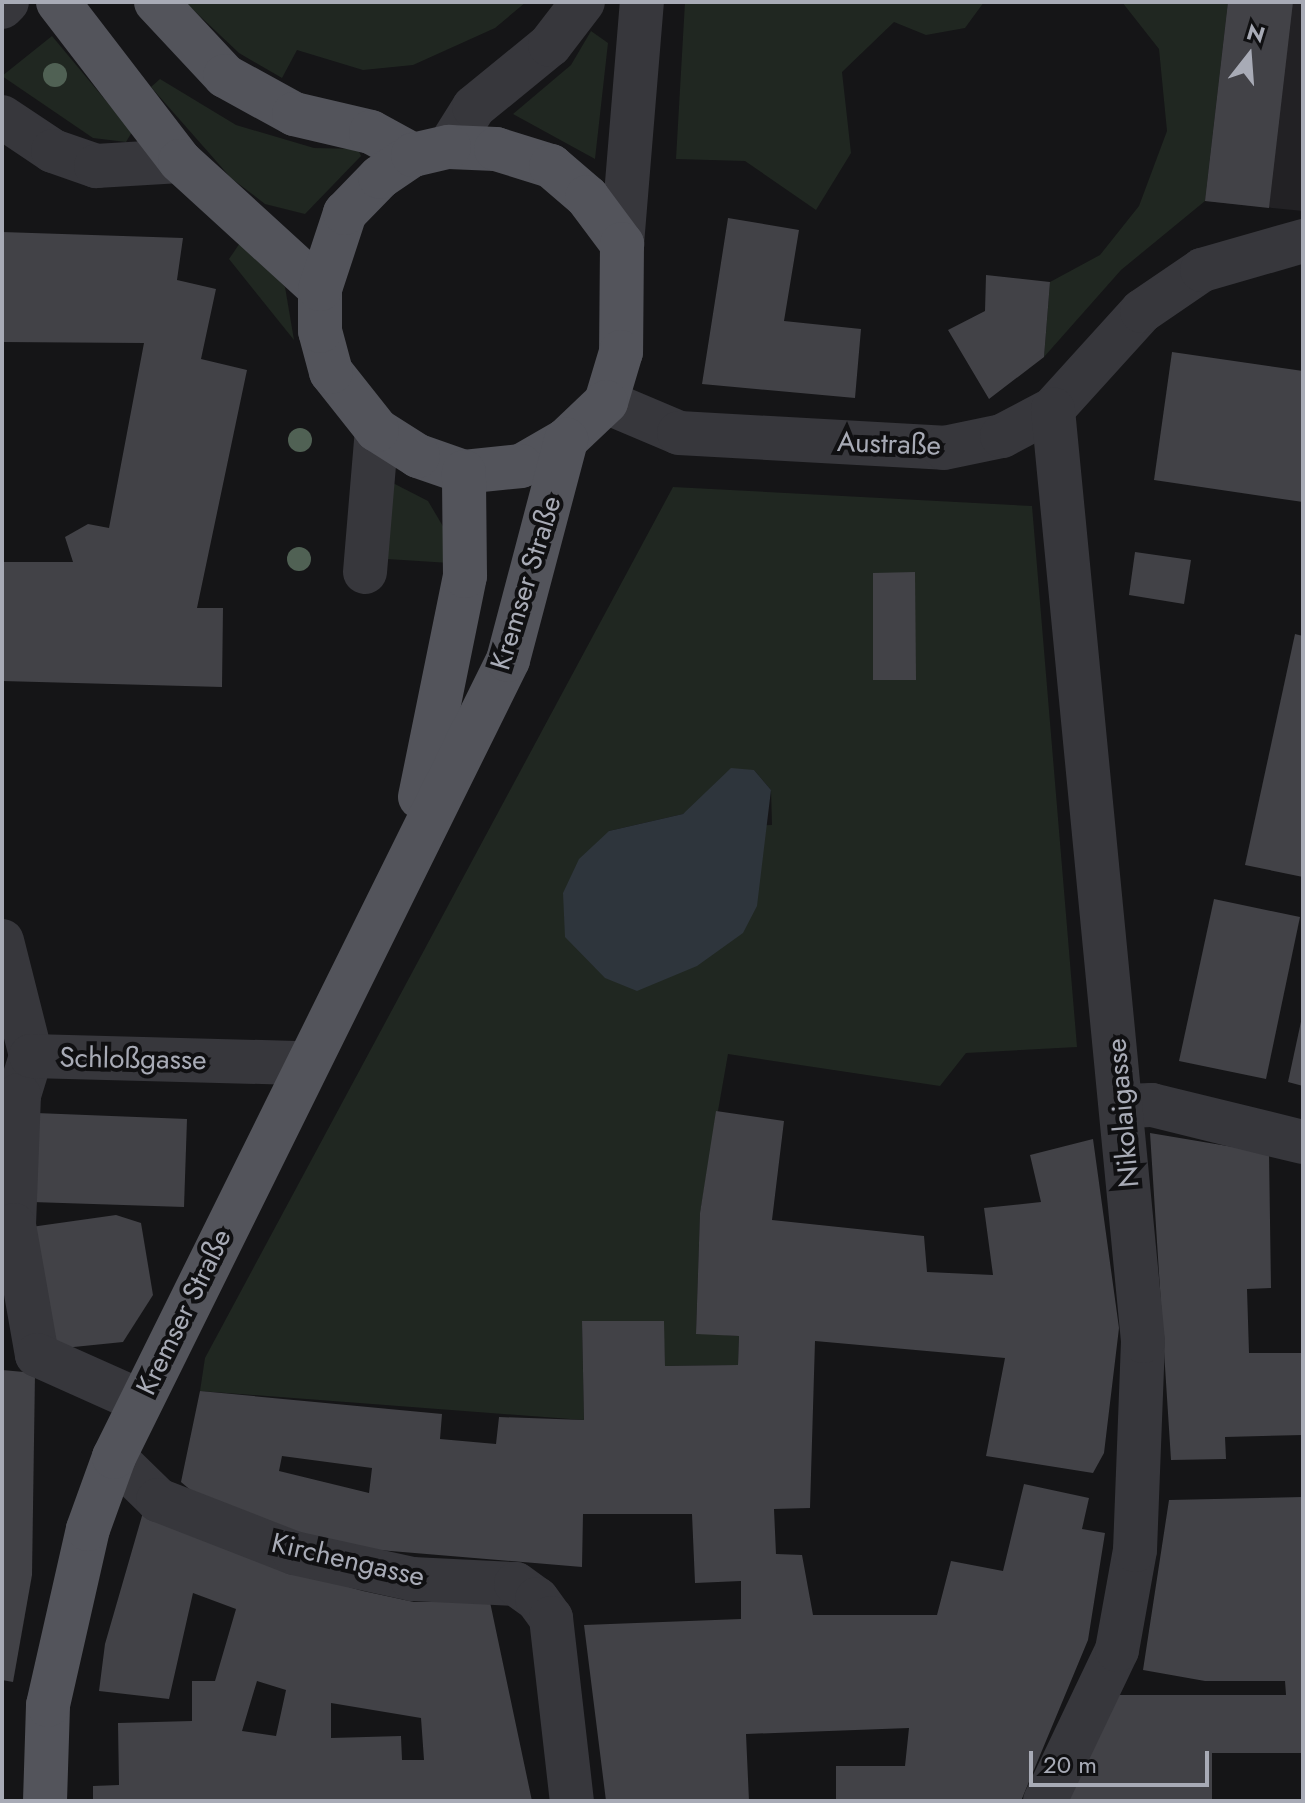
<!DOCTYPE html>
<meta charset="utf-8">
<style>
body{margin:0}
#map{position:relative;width:1305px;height:1803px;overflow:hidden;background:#151517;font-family:Jost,sans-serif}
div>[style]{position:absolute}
.built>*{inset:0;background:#222124}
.green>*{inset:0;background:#202721}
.water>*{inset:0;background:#2e353c}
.building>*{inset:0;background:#424247}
.minor>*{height:44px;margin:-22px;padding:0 22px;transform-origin:22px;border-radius:22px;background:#37373c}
.major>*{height:44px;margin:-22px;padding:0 22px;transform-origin:22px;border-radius:22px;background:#53545b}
.trees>*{width:24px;height:24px;margin:-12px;border-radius:50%;background:#506154}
span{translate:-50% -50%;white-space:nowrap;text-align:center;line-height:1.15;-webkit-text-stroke:8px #101012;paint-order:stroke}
.street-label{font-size:28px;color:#a8abb6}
.frame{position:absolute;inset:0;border:4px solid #a8abb6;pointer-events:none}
.north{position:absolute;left:1209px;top:16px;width:80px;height:80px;-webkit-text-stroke:6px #101012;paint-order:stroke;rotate:17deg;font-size:22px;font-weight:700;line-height:32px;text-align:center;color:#a8abb6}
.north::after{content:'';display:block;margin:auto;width:28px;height:36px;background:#a8abb6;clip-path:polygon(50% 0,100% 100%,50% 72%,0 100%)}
.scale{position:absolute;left:1029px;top:1751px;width:180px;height:36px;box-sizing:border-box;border:4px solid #a8abb6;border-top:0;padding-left:10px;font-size:24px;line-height:28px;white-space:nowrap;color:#a8abb6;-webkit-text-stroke:6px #101012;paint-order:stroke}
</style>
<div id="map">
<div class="built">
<div style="clip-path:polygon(1228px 2px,1303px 2px,1303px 211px,1205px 201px)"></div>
</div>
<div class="green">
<div style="clip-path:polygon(185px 2px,526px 2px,495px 28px,413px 65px,363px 70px,297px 50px,282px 78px,239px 53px)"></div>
<div style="clip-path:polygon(685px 2px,984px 2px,965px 28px,926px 35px,894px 22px,842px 72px,851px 153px,816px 210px,745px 161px,676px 159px)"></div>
<div style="clip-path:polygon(1122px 2px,1228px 2px,1205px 201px,1121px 270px,1044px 357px,1050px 282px,1100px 255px,1139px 206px,1167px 131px,1159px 49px)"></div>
<div style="clip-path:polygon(591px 31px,608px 43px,595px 159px,513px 114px,571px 65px)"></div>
<div style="clip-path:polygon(52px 36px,132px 132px,126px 142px,93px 138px,2px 76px)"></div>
<div style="clip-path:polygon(160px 79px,236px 125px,314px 148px,358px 149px,361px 156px,305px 214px,265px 204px,231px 178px,151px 87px)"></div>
<div style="clip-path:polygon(242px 240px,285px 287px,294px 340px,229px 259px)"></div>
<div style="clip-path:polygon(389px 481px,428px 501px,444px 528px,450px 563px,387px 559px)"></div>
<div style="clip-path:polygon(evenodd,673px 487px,1032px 506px,1077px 1047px,966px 1053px,940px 1086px,728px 1054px,700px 1213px,696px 1333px,739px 1336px,738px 1365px,665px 1366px,663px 1321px,582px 1321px,584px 1420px,200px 1391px,205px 1358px,673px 487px,754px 770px,771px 790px,772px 825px,609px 831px,683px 814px,754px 770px)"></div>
</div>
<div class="water">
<div style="clip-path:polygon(731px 768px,754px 770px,771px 790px,757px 906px,743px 933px,697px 966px,637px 991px,605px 978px,565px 937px,563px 893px,579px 859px,609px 831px,683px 814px)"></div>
</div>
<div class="building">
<div style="clip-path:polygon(1228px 2px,1293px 2px,1269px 208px,1205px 201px)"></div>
<div style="clip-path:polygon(728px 218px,799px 230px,784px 321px,861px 329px,855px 398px,702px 384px)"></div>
<div style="clip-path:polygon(2px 232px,183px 238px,177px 280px,216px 289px,201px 359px,247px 370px,197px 608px,223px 608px,222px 687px,2px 681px,2px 562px,73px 562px,65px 537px,88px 524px,109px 528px,144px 343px,2px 342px)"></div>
<div style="clip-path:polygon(986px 275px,1050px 282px,1044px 357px,989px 399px,948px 330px,985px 311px)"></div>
<div style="clip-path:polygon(1172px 352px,1303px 371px,1303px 502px,1154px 480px)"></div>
<div style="clip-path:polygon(1135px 552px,1191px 560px,1184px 604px,1129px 595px)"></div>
<div style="clip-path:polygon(915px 572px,916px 680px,873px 680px,873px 573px)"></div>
<div style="clip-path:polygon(1295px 634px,1303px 636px,1303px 877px,1245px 865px)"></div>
<div style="clip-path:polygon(1214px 899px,1300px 917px,1266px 1079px,1179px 1061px)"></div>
<div style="clip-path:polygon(1302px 1017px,1303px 1017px,1303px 1086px,1288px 1082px)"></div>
<div style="clip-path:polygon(evenodd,716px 1111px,784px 1121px,772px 1220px,924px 1236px,927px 1272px,993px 1275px,984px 1208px,1041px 1202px,1030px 1155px,1093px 1139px,1119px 1328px,1104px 1453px,1093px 1473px,986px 1456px,1005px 1358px,815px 1341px,810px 1508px,774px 1509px,776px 1554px,802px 1555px,813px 1615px,937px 1615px,951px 1561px,1003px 1571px,1024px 1484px,1089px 1498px,1082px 1529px,1105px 1533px,1088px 1640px,1021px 1801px,836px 1801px,836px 1766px,905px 1766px,909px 1728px,746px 1734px,749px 1801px,606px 1801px,584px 1625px,741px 1619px,741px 1581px,695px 1583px,692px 1514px,583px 1514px,582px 1567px,331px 1546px,213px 1509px,181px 1482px,200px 1391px,442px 1414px,440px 1439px,496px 1444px,499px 1417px,584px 1420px,582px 1321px,664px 1321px,665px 1366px,738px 1365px,739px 1336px,696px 1334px,700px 1213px,716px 1111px,282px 1456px,372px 1468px,369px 1493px,279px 1471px,282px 1456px)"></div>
<div style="clip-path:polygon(36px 1113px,187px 1119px,184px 1207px,32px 1202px)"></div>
<div style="clip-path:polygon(1150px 1133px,1269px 1153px,1271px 1288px,1247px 1289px,1249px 1353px,1303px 1353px,1303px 1435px,1225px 1437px,1226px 1459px,1171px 1460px)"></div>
<div style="clip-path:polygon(116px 1215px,141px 1223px,153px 1295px,123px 1342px,54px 1349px,31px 1227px)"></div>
<div style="clip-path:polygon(2px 1370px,35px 1373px,32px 1575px,13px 1682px,2px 1680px)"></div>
<div style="clip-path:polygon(1303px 1497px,1303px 1753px,1212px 1753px,1212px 1801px,1066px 1801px,1116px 1695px,1286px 1695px,1285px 1681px,1205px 1681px,1143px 1670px,1169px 1500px)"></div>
<div style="clip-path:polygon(evenodd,144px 1509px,288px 1570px,363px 1591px,414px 1602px,490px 1602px,532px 1801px,93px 1801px,93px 1786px,119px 1785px,118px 1723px,192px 1721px,192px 1681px,215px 1681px,236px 1609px,193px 1593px,169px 1699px,99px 1691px,105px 1644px,144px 1509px,257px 1681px,286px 1690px,276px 1736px,242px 1731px,257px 1681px,144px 1509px,331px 1703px,421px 1718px,424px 1760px,402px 1760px,401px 1736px,331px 1738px,331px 1703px)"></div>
</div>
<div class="minor">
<div style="left:2px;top:7px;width:7px;rotate:-45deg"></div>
<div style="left:2px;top:117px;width:61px;rotate:33.7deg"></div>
<div style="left:53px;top:151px;width:46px;rotate:19.2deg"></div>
<div style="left:96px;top:166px;width:84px;rotate:-3.4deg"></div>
<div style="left:449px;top:147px;width:47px;rotate:-58deg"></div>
<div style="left:474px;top:107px;width:98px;rotate:-39.2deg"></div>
<div style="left:550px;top:45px;width:54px;rotate:-52.5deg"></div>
<div style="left:622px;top:244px;width:243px;rotate:-85.3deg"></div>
<div style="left:606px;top:402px;width:79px;rotate:23deg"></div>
<div style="left:679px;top:433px;width:265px;rotate:3.2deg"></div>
<div style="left:944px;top:448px;width:59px;rotate:-11.7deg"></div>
<div style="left:1002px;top:436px;width:58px;rotate:-27.9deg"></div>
<div style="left:1053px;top:409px;width:132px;rotate:-47.8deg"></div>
<div style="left:1142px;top:311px;width:73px;rotate:-34.3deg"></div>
<div style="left:1202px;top:270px;width:105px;rotate:-16deg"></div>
<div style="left:365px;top:572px;width:143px;rotate:-85.2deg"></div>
<div style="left:2px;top:941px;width:119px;rotate:75.8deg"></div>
<div style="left:31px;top:1056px;width:41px;rotate:107.1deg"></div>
<div style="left:19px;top:1095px;width:130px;rotate:92.2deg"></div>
<div style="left:14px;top:1225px;width:132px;rotate:80deg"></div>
<div style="left:37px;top:1355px;width:113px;rotate:24.1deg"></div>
<div style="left:31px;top:1056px;width:274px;rotate:1.5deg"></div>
<div style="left:1123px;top:1106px;width:29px;rotate:-2deg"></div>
<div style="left:1152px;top:1105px;width:155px;rotate:13.8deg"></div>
<div style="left:114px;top:1457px;width:62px;rotate:44.3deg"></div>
<div style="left:158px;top:1500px;width:146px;rotate:21.3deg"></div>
<div style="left:294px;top:1553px;width:121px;rotate:12.4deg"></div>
<div style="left:412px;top:1579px;width:104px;rotate:2.8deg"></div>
<div style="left:516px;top:1584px;width:26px;rotate:36deg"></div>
<div style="left:537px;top:1599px;width:24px;rotate:54deg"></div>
<div style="left:551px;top:1618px;width:184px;rotate:83.5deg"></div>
<div style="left:1045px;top:1801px;width:167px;rotate:-64.5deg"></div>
<div style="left:1117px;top:1650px;width:102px;rotate:-79.8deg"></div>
<div style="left:1135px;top:1550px;width:209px;rotate:-87.8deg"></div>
<div style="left:1143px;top:1341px;width:936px;rotate:-95.52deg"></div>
</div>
<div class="major">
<div style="left:58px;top:2px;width:200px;rotate:52.5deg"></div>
<div style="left:180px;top:161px;width:190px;rotate:42.4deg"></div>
<div style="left:156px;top:2px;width:101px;rotate:47deg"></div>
<div style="left:225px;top:76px;width:79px;rotate:28.8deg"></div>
<div style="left:294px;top:114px;width:79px;rotate:13.2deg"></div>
<div style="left:371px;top:132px;width:48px;rotate:28.7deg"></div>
<div style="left:449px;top:147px;width:47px;rotate:2.4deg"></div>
<div style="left:496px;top:149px;width:58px;rotate:17.2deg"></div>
<div style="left:551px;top:166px;width:48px;rotate:40.7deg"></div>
<div style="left:587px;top:197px;width:59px;rotate:53.3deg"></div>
<div style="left:622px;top:244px;width:108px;rotate:90.5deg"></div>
<div style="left:621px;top:352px;width:52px;rotate:106.7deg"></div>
<div style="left:606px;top:402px;width:55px;rotate:136.5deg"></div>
<div style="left:566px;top:440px;width:52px;rotate:150deg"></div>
<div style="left:521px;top:466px;width:57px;rotate:174deg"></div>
<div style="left:464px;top:472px;width:49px;rotate:-160.8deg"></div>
<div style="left:418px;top:456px;width:49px;rotate:-147.6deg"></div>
<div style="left:377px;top:430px;width:74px;rotate:-128.4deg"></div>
<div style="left:331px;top:372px;width:42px;rotate:-105deg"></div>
<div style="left:320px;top:331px;width:42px;rotate:-90deg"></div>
<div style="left:320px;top:289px;width:80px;rotate:-71.8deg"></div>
<div style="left:345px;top:213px;width:50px;rotate:-45.8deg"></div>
<div style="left:380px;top:177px;width:40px;rotate:-34deg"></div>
<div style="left:413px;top:155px;width:37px;rotate:-13deg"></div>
<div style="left:420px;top:797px;width:226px;rotate:-78.5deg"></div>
<div style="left:465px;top:576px;width:104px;rotate:-90.6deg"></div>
<div style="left:45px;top:1801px;width:96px;rotate:-88.2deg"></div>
<div style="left:48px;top:1705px;width:180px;rotate:-77.2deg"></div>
<div style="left:88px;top:1529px;width:77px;rotate:-70.1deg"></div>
<div style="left:114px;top:1457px;width:889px;rotate:-63.69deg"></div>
<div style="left:508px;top:660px;width:228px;rotate:-75.2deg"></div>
</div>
<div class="trees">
<div style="left:55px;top:75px"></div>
<div style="left:300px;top:440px"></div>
<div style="left:299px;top:559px"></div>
</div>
<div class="street-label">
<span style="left:889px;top:444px;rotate:2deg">Austraße</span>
<span style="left:526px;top:583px;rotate:-73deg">Kremser Straße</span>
<span style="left:133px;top:1059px;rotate:1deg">Schloßgasse</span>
<span style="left:1123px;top:1113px;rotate:-95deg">Nikolaigasse</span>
<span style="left:184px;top:1312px;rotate:-64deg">Kremser Straße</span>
<span style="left:348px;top:1560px;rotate:13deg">Kirchengasse</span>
</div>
<div class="frame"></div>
<div class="north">N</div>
<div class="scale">20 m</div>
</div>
